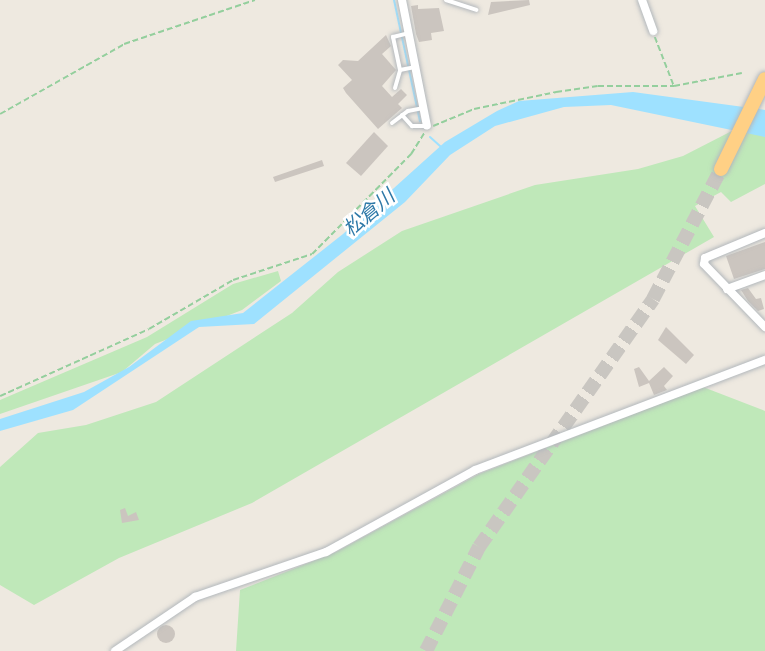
<!DOCTYPE html>
<meta charset="utf-8">
<style>
body{margin:0}
#map{position:relative;width:765px;height:651px;overflow:hidden;background:#eee9e0;font-family:"Fira Sans Condensed","Noto Sans JP",sans-serif}
div>[style]{position:absolute}
.green>*{inset:0;background:#bfe8b9}
.water>*{inset:0;background:#9ee1ff}
.stream>*{height:2px;margin:-1px;padding:0 1px;transform-origin:1px;border-radius:1px;background:#9ee1ff}
.building>*{inset:0;background:#cbc5bf}
.round{border-radius:50%}
.highway-tunnel>*{height:14px;margin-top:-7px;transform-origin:0;background:repeating-linear-gradient(90deg,#c9c6c1 0 14px,transparent 0 21px)}
.path>*{height:1.5px;margin-top:-0.75px;transform-origin:0;background:repeating-linear-gradient(90deg,#94cf9d 0 6px,transparent 0 9px)}
.roads{filter:drop-shadow(0 0 2px #b3b8bc) drop-shadow(0 0 2px #b3b8bc)}
.lane>*{height:4px;margin:-2px;padding:0 2px;transform-origin:2px;border-radius:2px;background:#fff}
.street>*{height:8px;margin:-4px;padding:0 4px;transform-origin:4px;border-radius:4px;background:#fff}
.highway>*{height:14px;margin:-7px;padding:0 7px;transform-origin:7px;border-radius:7px;background:#ffd085}
span{translate:-50% -50%;white-space:nowrap;text-align:center;line-height:1.15;-webkit-text-stroke:5px #fff;paint-order:stroke}
.water-label{font-size:20px;color:#2e79a8;font-style:italic}
</style>
<div id="map">
<div class="green">
<div style="clip-path:polygon(765px 114px,765px 184px,731px 202px,721px 192px,695px 206px,714px 237px,252px 503px,119px 558px,34px 605px,0 585px,0 467px,38px 433px,86px 425px,156px 402px,292px 313px,338px 272px,402px 231px,535px 185px,638px 169px,683px 156px)"></div>
<div style="clip-path:polygon(278px 271px,281px 281px,242px 310px,155px 344px,122px 372px,0 414px,0 400px,147px 337px,233px 284px)"></div>
<div style="clip-path:polygon(703px 387px,765px 411px,765px 651px,236px 651px,240px 590px,336px 552px,479px 474px)"></div>
</div>
<div class="water">
<div style="clip-path:polygon(633px 92px,765px 110px,765px 137px,611px 105px,564px 107px,495px 126px,450px 155px,405px 202px,254px 324px,199px 327px,73px 410px,0 431px,0 419px,84px 392px,129px 367px,191px 321px,243px 313px,343px 234px,445px 142px,497px 111px,519px 101px)"></div>
</div>
<div class="stream">
<div style="left:394px;top:0;width:124px;rotate:77.9deg"></div>
<div style="left:430px;top:137px;width:15px;rotate:42deg"></div>
</div>
<div class="building">
<div style="clip-path:polygon(529px 0,530px 5px,488px 15px,491px 2px)"></div>
<div style="clip-path:polygon(418px 5px,418px 9px,439px 8px,444px 31px,431px 33px,432px 40px,419px 42px,416px 34px,411px 6px)"></div>
<div style="clip-path:polygon(386px 35px,391px 46px,382px 54px,396px 70px,382px 86px,392px 97px,401px 89px,407px 95px,398px 104px,402px 108px,378px 129px,346px 93px,343px 88px,352px 80px,338px 65px,343px 60px,358px 61px)"></div>
<div style="clip-path:polygon(374px 132px,388px 146px,361px 176px,346px 163px)"></div>
<div style="clip-path:polygon(322px 160px,324px 166px,275px 182px,273px 177px)"></div>
<div style="clip-path:polygon(765px 242px,765px 269px,734px 279px,726px 256px)"></div>
<div style="clip-path:polygon(748px 288px,756px 299px,761px 298px,764px 309px,758px 311px,748px 301px,741px 290px)"></div>
<div style="clip-path:polygon(666px 327px,694px 355px,686px 364px,658px 340px)"></div>
<div style="clip-path:polygon(639px 367px,649px 381px,664px 367px,673px 376px,664px 386px,667px 390px,654px 395px,649px 383px,639px 387px,634px 369px)"></div>
<div style="clip-path:polygon(125px 508px,128px 516px,136px 512px,139px 520px,122px 523px,120px 510px)"></div>
<div class="round" style="left:157px;top:625px;width:18px;height:18px"></div>
</div>
<div class="highway-tunnel">
<div style="left:426px;top:651px;width:117px;rotate:-63deg"></div>
<div style="left:479px;top:547px;width:303px;rotate:-54.9deg"></div>
<div style="left:653px;top:299px;width:147px;rotate:-62.4deg"></div>
</div>
<div class="path">
<div style="left:655px;top:37px;width:53px;rotate:68.8deg"></div>
<div style="left:674px;top:86px;width:69px;rotate:-10.8deg"></div>
<div style="left:0;top:114px;width:142px;rotate:-29.4deg"></div>
<div style="left:124px;top:44px;width:138px;rotate:-18.6deg"></div>
<div style="left:433px;top:126px;width:44px;rotate:-22.5deg"></div>
<div style="left:474px;top:109px;width:84px;rotate:-11.7deg"></div>
<div style="left:556px;top:92px;width:42px;rotate:-8.1deg"></div>
<div style="left:598px;top:86px;width:76px"></div>
<div style="left:0;top:396px;width:163px;rotate:-24.2deg"></div>
<div style="left:149px;top:329px;width:97px;rotate:-30.3deg"></div>
<div style="left:233px;top:280px;width:83px;rotate:-18.2deg"></div>
<div style="left:312px;top:254px;width:141px;rotate:-45.3deg"></div>
<div style="left:411px;top:154px;width:25px;rotate:-58deg"></div>
</div>
<div class="roads">
<div class="lane">
<div style="left:446px;top:0;width:32px;rotate:18deg"></div>
<div style="left:400px;top:70px;width:15px;rotate:-11deg"></div>
<div style="left:395px;top:88px;width:19px;rotate:-74deg"></div>
<div style="left:400px;top:70px;width:34px;rotate:-102deg"></div>
<div style="left:393px;top:37px;width:16px;rotate:-14deg"></div>
<div style="left:402px;top:115px;width:15px;rotate:48deg"></div>
<div style="left:412px;top:126px;width:15px"></div>
<div style="left:392px;top:123px;width:20px;rotate:-37deg"></div>
<div style="left:408px;top:111px;width:15px;rotate:-11deg"></div>
</div>
<div class="street">
<div style="left:402px;top:0;width:128px;rotate:78.8deg"></div>
<div style="left:642px;top:0;width:33px;rotate:70deg"></div>
<div style="left:765px;top:233px;width:65px;rotate:157.4deg"></div>
<div style="left:705px;top:258px;width:6px;rotate:99deg"></div>
<div style="left:704px;top:264px;width:88px;rotate:45.9deg"></div>
<div style="left:727px;top:289px;width:40px;rotate:-20.2deg"></div>
<div style="left:115px;top:651px;width:97px;rotate:-34deg"></div>
<div style="left:195px;top:597px;width:139px;rotate:-19deg"></div>
<div style="left:326px;top:552px;width:170px;rotate:-28.8deg"></div>
<div style="left:475px;top:470px;width:310px;rotate:-20.8deg"></div>
</div>
<div class="highway">
<div style="left:721px;top:169px;width:100px;rotate:-63.9deg"></div>
</div>
</div>
<div class="water-label">
<span style="left:369px;top:213px;rotate:-40deg">松倉川</span>
</div>
</div>
